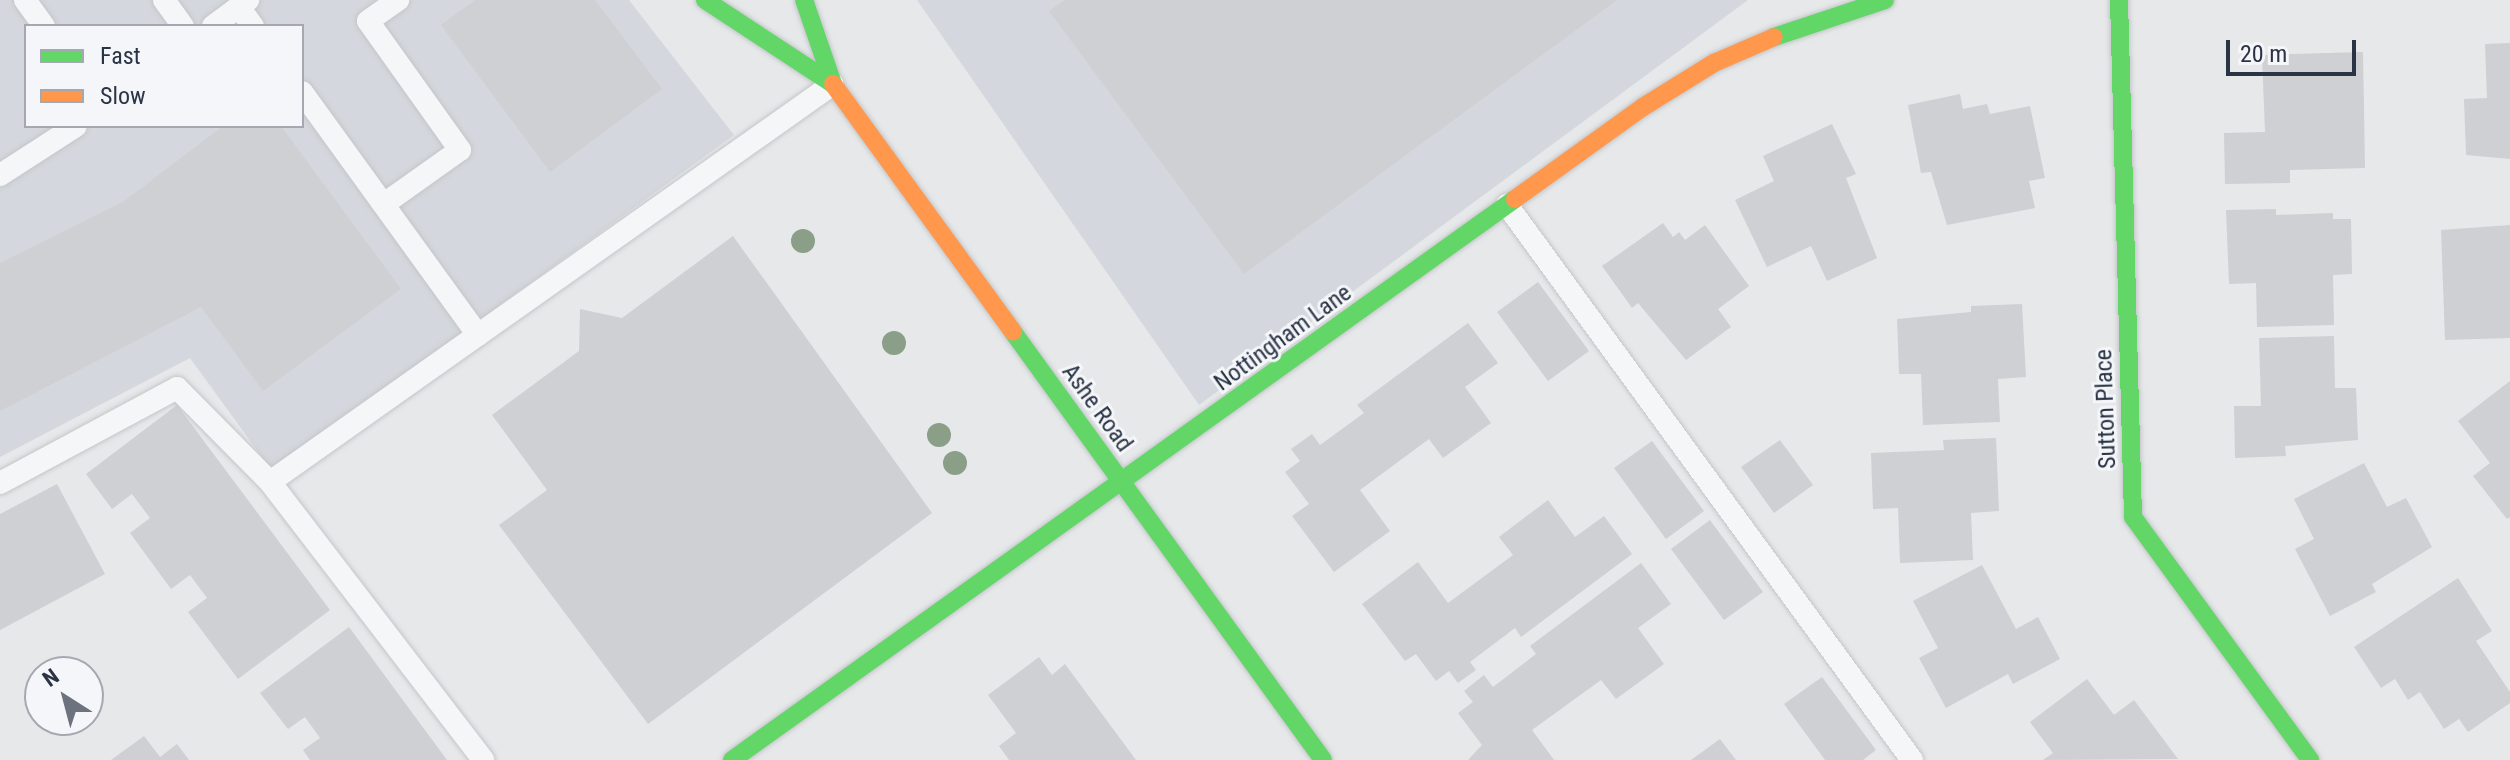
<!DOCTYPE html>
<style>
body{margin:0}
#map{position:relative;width:2510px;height:760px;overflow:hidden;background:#e6e8ea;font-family:"Roboto Condensed",sans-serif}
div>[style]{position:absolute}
.built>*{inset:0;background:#d4d7dd}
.building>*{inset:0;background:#ced0d3}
.roads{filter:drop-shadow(0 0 2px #c4c6c8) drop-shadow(0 0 2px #c4c6c8)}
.lane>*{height:22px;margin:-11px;padding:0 11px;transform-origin:11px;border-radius:11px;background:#f5f6f7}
.fast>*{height:18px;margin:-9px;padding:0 9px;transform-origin:9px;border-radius:9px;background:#63d668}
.slow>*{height:18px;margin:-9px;padding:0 9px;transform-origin:9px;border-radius:9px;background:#ff974d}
.trees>*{width:24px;height:24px;margin:-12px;border-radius:50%;background:#8a9e88}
span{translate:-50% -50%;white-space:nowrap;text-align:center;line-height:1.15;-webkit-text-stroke:6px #f4f6f9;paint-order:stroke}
.street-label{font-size:24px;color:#2b3445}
.legend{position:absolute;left:24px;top:24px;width:280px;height:104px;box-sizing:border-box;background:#f4f6f9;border:2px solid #a4a8b1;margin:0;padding:10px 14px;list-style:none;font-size:24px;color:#2b3445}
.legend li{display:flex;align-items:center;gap:16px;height:40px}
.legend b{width:40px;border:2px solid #a4a8b1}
.north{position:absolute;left:24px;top:656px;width:80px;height:80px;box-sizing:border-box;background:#f4f6f9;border:2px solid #a4a8b1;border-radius:50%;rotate:324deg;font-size:22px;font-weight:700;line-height:32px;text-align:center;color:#2b3445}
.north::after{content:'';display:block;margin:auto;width:28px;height:36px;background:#6c737f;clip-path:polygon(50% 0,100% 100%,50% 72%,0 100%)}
.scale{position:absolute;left:2226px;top:40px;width:130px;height:36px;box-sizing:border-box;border:4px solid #2b3445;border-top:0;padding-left:10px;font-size:24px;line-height:28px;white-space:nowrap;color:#2b3445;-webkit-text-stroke:6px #f4f6f9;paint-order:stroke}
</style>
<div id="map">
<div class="built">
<div style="clip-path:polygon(evenodd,0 0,629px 0,734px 135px,272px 471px,190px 358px,0 457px,0 0,26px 26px,302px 26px,302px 126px,26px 126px,26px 26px)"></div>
<div style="clip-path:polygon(917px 0,1748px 0,1199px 405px)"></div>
</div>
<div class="building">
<div style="clip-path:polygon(475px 0,595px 0,662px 89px,550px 172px,441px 25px)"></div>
<div style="clip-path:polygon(1065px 0,1617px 0,1244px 274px,1049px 11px)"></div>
<div style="clip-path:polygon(2510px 43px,2510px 159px,2466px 155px,2464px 99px,2487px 98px,2485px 44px)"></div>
<div style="clip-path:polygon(2363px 52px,2365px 168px,2290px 170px,2290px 183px,2225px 184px,2224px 133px,2265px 132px,2262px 55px)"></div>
<div style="clip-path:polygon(1960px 94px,1963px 109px,1987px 104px,1990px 114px,2030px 106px,2045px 178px,2029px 181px,2035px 208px,1947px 225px,1931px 172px,1921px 173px,1908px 105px)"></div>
<div style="clip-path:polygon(1832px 124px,1856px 174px,1846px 178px,1877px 258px,1827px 281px,1811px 246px,1767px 267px,1735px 200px,1774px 181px,1763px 156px)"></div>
<div style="clip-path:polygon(223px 126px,281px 126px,401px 289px,263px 391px,201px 307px,0 411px,0 263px,123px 202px)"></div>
<div style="clip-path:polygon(2276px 209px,2276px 215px,2333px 213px,2333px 219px,2351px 219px,2352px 274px,2333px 275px,2334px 325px,2257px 327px,2256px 283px,2229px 284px,2226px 210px)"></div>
<div style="clip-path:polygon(1663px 223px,1673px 237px,1679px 232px,1685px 240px,1705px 225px,1749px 286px,1718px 309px,1731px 327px,1686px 360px,1638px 303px,1632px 308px,1602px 266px)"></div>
<div style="clip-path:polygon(2510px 225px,2510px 338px,2445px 340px,2441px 230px)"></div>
<div style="clip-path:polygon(733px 236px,932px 513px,648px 724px,499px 525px,547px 490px,492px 415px,579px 351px,580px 309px,622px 318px)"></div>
<div style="clip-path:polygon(1538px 282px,1589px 351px,1548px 381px,1497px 312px)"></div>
<div style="clip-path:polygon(2022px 304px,2026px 377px,1998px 379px,2000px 422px,1923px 425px,1921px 374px,1899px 374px,1897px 319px,1971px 312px,1971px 306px)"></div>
<div style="clip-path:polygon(1468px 323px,1498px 363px,1465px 387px,1491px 423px,1443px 458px,1429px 439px,1360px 490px,1390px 531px,1334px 572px,1292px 516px,1309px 504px,1285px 472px,1300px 461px,1291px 449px,1312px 434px,1320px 445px,1364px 413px,1357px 405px)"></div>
<div style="clip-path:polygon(2334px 336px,2335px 388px,2356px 388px,2358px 440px,2285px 446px,2286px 456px,2235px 458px,2234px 406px,2261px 406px,2259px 338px)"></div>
<div style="clip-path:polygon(2510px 381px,2510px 517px,2507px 519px,2473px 476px,2490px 463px,2458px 421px)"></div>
<div style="clip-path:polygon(177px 405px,330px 610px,238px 679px,188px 612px,207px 598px,190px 575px,171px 589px,130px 533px,150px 518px,132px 494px,112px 509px,86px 474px)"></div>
<div style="clip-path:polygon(1996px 438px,1999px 511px,1971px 513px,1973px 560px,1900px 563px,1898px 508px,1873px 509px,1871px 453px,1944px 450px,1943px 440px)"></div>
<div style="clip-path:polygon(1780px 440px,1813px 485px,1774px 513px,1741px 467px)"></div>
<div style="clip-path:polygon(1652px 441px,1704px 511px,1666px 539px,1614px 468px)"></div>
<div style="clip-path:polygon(2364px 463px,2387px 507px,2406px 498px,2432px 547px,2372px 584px,2376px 592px,2330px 616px,2295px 549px,2314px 539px,2294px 499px)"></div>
<div style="clip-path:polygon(57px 484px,105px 574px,0 630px,0 514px)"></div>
<div style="clip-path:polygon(1548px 500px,1575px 537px,1604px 516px,1632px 554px,1521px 637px,1515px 628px,1470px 662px,1476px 670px,1458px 683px,1449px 671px,1436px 681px,1416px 654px,1405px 661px,1362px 604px,1418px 562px,1448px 603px,1513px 555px,1499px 537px)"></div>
<div style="clip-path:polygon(1710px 520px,1763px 592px,1724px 620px,1671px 549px)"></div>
<div style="clip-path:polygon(1641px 563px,1671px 604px,1638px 628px,1664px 664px,1616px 699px,1601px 680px,1532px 730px,1554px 760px,1468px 760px,1482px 745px,1458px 713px,1473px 702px,1464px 691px,1484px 675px,1493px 687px,1536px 654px,1530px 646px)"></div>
<div style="clip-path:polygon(1982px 565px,2016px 629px,2038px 617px,2060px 659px,2013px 684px,2008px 674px,1946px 708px,1919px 658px,1938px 648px,1913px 601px)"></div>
<div style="clip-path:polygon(2458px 578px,2492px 631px,2476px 641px,2510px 692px,2510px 703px,2468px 732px,2459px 719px,2444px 729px,2420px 692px,2408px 700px,2395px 679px,2381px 688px,2354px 647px)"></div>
<div style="clip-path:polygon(349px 627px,447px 760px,310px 760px,303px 750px,320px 738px,305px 717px,288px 729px,260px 693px)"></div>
<div style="clip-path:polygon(1039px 657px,1052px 675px,1065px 664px,1136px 760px,1009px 760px,999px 746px,1016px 733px,988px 695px)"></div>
<div style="clip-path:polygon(1822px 677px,1876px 750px,1863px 760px,1825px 760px,1784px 704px)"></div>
<div style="clip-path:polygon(2087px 679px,2114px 715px,2134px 700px,2178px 759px,2043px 760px,2053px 753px,2030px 722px)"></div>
<div style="clip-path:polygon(144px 736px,160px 757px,177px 744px,189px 760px,111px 760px)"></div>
<div style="clip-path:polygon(1720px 739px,1736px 760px,1691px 760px)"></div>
</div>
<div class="roads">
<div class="lane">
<div style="left:25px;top:0;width:32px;rotate:54deg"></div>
<div style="left:164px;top:0;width:32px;rotate:54deg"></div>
<div style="left:239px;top:7px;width:24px;rotate:54deg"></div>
<div style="left:213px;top:26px;width:44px;rotate:-36.6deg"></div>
<div style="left:302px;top:92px;width:300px;rotate:54.1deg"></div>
<div style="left:0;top:175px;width:90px;rotate:-32.8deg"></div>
<div style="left:384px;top:204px;width:93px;rotate:-35.4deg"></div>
<div style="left:460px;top:150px;width:158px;rotate:-125.5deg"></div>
<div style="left:368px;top:21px;width:37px;rotate:-35deg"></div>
<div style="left:1507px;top:205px;width:687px;rotate:53.88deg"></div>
<div style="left:270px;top:482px;width:689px;rotate:-35.26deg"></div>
<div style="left:0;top:483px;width:201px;rotate:-28.2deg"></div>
<div style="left:177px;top:388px;width:132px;rotate:45.3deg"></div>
<div style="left:270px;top:482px;width:350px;rotate:52.5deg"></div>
</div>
<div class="fast">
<div style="left:705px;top:0;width:153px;rotate:33.3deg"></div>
<div style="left:833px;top:84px;width:89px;rotate:-109deg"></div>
<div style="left:2119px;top:0;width:517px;rotate:88.45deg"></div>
<div style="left:2133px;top:517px;width:301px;rotate:53.9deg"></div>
<div style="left:1774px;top:37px;width:117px;rotate:-18.4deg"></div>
<div style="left:1013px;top:332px;width:528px;rotate:54.08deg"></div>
<div style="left:732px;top:760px;width:963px;rotate:-35.62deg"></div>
</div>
<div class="slow">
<div style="left:833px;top:84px;width:306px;rotate:54deg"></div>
<div style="left:1515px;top:199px;width:158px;rotate:-35.7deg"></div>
<div style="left:1643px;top:107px;width:84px;rotate:-31.8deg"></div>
<div style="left:1714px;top:63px;width:65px;rotate:-23.4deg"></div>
</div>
</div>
<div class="trees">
<div style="left:803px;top:241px"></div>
<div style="left:894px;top:343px"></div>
<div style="left:939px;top:435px"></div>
<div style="left:955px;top:463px"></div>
</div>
<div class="street-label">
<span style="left:1283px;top:338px;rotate:-36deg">Nottingham Lane</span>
<span style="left:1097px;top:408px;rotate:54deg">Ashe Road</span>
<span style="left:2106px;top:409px;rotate:-92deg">Sutton Place</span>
</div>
<ul class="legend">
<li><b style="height:10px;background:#63d668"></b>Fast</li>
<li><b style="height:10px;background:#ff974d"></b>Slow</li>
</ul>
<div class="north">N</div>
<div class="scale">20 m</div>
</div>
